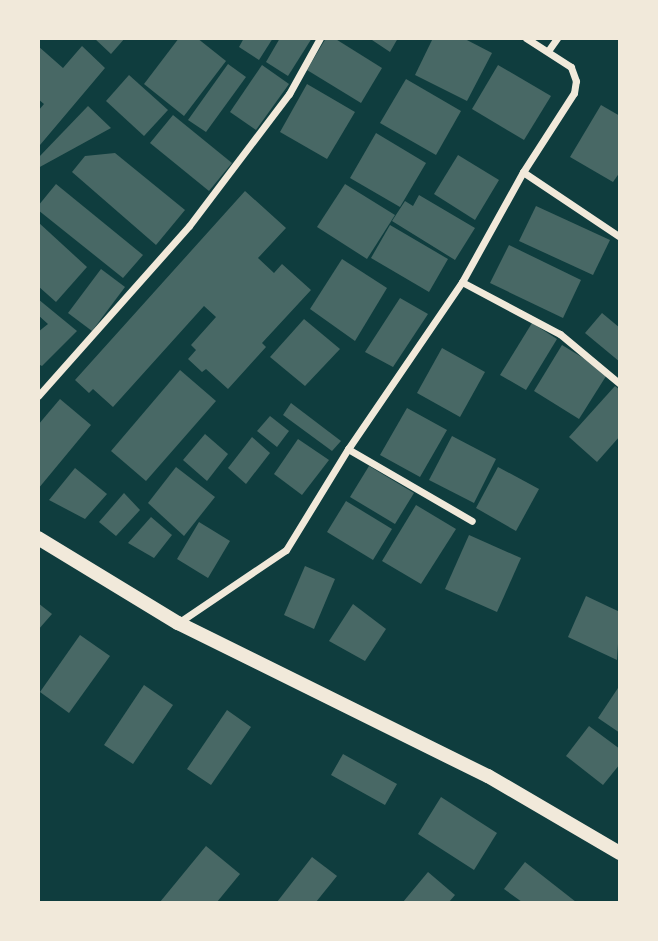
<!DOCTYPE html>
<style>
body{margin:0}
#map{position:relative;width:658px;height:941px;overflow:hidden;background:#0f3d3e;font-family:Arial,sans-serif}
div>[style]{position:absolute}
.building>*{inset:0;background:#486865}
.minor>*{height:7px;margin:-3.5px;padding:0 3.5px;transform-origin:3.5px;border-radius:3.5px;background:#f1e9da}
.secondary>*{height:14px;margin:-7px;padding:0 7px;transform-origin:7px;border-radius:7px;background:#f1e9da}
span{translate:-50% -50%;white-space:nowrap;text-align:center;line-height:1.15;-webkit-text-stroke:5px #f1e9da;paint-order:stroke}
.frame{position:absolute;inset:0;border:40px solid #f1e9da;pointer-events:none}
</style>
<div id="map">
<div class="building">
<div style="clip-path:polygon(94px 38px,125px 38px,111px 54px)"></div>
<div style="clip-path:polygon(179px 38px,197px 38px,226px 61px,184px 116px,144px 84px)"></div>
<div style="clip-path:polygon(244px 38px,273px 38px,259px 60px,239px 47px)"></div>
<div style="clip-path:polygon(280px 38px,312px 38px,288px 76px,266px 62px)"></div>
<div style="clip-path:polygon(326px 38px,334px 38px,382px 68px,361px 103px,307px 70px)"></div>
<div style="clip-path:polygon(369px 38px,398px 38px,390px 52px)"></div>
<div style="clip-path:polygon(433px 38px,463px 38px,492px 53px,467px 101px,415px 75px)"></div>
<div style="clip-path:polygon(38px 46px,63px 68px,82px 46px,105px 68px,40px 145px,38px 111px,44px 104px,38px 99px)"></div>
<div style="clip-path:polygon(228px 64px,246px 77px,206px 132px,188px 120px)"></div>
<div style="clip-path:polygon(262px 65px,289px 84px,256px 130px,230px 112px)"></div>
<div style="clip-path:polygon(498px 65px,551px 96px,524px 140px,472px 109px)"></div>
<div style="clip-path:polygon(129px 75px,168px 110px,144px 136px,106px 101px)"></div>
<div style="clip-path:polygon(406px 79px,461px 111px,436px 155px,380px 123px)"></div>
<div style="clip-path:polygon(307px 84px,355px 112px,327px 159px,280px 132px)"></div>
<div style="clip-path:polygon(601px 105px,620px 116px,620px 172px,613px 182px,570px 157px)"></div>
<div style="clip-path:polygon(88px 106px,111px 128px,38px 168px,38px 158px)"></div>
<div style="clip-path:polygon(173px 115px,232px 163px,209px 191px,150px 143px)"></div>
<div style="clip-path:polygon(376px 133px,426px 163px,400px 207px,350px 178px)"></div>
<div style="clip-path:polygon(115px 153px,185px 210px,156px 245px,72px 172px,85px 156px)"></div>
<div style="clip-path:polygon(458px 155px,499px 180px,475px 220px,434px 194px)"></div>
<div style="clip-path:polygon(56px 184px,143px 255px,123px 278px,38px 210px,38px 206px)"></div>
<div style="clip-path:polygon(345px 184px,395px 215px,367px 259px,317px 227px)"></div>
<div style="clip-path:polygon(245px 191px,286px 228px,258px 258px,274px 273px,282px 264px,311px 290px,262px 343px,266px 347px,228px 389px,206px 369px,202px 372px,188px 359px,196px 350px,191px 345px,216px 317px,204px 306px,113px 407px,93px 389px,89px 393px,75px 380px)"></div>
<div style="clip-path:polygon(419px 195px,475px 228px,455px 260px,392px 221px,405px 201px,413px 206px)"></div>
<div style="clip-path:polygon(536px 206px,610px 240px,593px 275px,519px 241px)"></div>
<div style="clip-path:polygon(38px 222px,87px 267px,56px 302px,38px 286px)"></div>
<div style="clip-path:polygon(390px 225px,448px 259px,429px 292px,371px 258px)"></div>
<div style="clip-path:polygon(509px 245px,581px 280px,563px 318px,490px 283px)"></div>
<div style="clip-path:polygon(342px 259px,387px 288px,355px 341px,310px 309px)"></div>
<div style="clip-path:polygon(101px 269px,125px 287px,92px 331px,68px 313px)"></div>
<div style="clip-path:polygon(400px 298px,428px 314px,393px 367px,365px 352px)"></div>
<div style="clip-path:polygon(38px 299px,77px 331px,42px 366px,38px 364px,38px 332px,48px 324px,38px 315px)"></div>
<div style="clip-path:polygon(602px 313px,620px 328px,620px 362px,585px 333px)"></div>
<div style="clip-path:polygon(304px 319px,340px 349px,305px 386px,270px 357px)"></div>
<div style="clip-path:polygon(532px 323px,557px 339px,526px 390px,500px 375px)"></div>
<div style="clip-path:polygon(562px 345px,608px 373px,579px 419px,534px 391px)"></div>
<div style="clip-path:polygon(442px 348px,485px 372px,460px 417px,417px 393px)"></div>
<div style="clip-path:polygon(180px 370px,216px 401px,146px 481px,111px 451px)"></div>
<div style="clip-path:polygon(615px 386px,620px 390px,620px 436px,597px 462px,569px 437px)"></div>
<div style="clip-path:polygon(60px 399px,91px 425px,38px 489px,38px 425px)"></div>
<div style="clip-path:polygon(291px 403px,341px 441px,332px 451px,283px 415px)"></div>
<div style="clip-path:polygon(407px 408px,447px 430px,420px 477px,380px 455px)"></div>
<div style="clip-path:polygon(270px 416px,289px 431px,277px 447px,257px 431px)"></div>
<div style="clip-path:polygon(205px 434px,228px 454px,207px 481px,183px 460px)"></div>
<div style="clip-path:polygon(452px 436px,496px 459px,474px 503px,429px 480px)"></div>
<div style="clip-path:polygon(252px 437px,270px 453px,246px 484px,228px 468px)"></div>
<div style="clip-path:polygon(298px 439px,329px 460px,302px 495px,274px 474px)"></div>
<div style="clip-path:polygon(369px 466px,414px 493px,395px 524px,350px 497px)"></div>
<div style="clip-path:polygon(176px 467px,215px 497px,184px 536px,148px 503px)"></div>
<div style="clip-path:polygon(498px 467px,539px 489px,516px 531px,476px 508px)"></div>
<div style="clip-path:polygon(75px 468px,107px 494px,85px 519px,49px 500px)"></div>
<div style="clip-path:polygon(124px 493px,140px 510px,116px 536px,99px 522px)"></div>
<div style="clip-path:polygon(346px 501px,392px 529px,373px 560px,327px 532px)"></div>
<div style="clip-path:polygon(416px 505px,456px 529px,421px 584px,382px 561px)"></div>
<div style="clip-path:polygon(151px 517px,172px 535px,154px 558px,128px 543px)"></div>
<div style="clip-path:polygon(199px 522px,230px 541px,208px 578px,177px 559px)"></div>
<div style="clip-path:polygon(469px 535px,521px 558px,497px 612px,445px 589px)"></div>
<div style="clip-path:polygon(305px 566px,335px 579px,314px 629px,284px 615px)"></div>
<div style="clip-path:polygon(586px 596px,620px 612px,617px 660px,568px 637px)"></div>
<div style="clip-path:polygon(38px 603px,52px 614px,38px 630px)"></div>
<div style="clip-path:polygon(353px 604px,386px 629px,365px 661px,329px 641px)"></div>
<div style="clip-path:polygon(80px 635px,110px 656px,69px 713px,40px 692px)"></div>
<div style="clip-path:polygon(144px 685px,173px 705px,133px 764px,104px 745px)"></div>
<div style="clip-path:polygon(620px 685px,620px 733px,598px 718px)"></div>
<div style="clip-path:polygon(227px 710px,251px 727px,211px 785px,187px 769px)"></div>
<div style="clip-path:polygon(589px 726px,620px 749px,620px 764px,603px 785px,566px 756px)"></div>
<div style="clip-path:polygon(343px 754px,397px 784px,385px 805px,331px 775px)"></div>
<div style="clip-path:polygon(441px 797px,497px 833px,474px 870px,418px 834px)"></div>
<div style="clip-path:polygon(206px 846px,240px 874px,217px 902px,160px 902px)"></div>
<div style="clip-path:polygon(312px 857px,337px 876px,316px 902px,277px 902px)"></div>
<div style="clip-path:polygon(525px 862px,576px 902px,522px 902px,504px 889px)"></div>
<div style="clip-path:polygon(428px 872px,455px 895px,449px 902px,403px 902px)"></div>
</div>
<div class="minor">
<div style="left:548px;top:51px;width:16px;rotate:-55deg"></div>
<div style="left:523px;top:172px;width:117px;rotate:33.8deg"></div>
<div style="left:462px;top:282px;width:111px;rotate:28deg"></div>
<div style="left:560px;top:334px;width:78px;rotate:39.8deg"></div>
<div style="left:38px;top:396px;width:227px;rotate:-48.4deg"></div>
<div style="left:189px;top:226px;width:166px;rotate:-52.9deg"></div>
<div style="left:289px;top:94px;width:64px;rotate:-61deg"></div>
<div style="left:348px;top:449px;width:143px;rotate:30.1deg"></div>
<div style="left:178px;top:623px;width:130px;rotate:-34.1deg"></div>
<div style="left:286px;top:550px;width:119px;rotate:-58.5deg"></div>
<div style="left:348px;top:449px;width:202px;rotate:-55.7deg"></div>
<div style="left:462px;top:282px;width:126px;rotate:-61deg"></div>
<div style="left:523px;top:172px;width:94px;rotate:-57.2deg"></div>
<div style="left:574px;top:93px;width:12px;rotate:-81deg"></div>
<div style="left:576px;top:81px;width:15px;rotate:-110deg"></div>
<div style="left:571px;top:67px;width:54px;rotate:-147.2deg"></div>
</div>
<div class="secondary">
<div style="left:38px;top:538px;width:164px;rotate:31.3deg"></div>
<div style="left:178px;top:623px;width:346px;rotate:26.3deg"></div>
<div style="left:488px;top:776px;width:153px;rotate:30.3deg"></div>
</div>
<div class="frame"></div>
</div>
